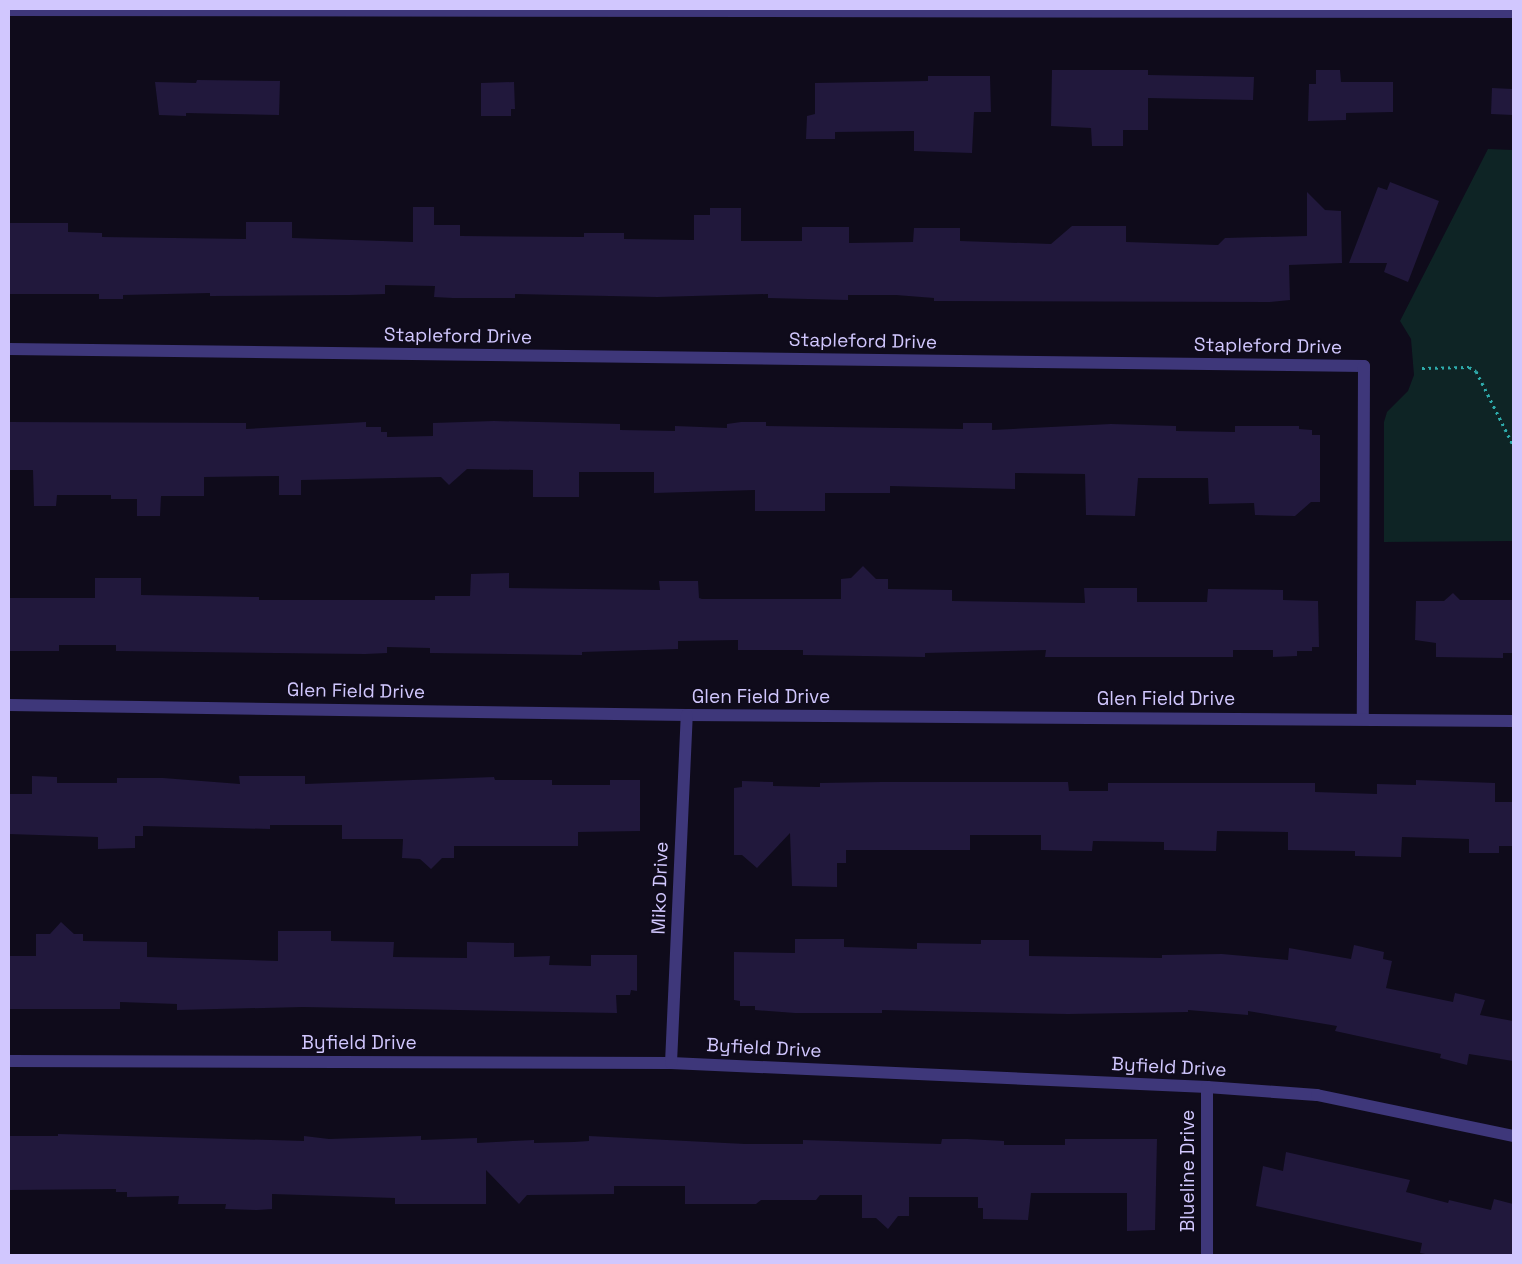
<!DOCTYPE html>
<style>
body{margin:0}
#map{position:relative;width:1522px;height:1264px;overflow:hidden;background:#0f0b1b;font-family:"Space Grotesk",sans-serif}
div>[style]{position:absolute}
.green>*{inset:0;background:#0e2425}
.building>*{inset:0;background:#21183c}
.path>*{height:3px;margin-top:-1.5px;transform-origin:0;background:repeating-linear-gradient(90deg,#2eaaaa 0 2.5px,transparent 0 6.5px)}
.street>*{height:12px;margin:-6px;padding:0 6px;transform-origin:6px;border-radius:6px;background:#3e377a}
span{translate:-50% -50%;white-space:nowrap;text-align:center;line-height:1.15;-webkit-text-stroke:4px #0f0b1b;paint-order:stroke}
.street-label{font-size:19px;color:#d1c7fe}
.frame{position:absolute;inset:0;border:10px solid #d1c7fe;pointer-events:none}
</style>
<div id="map">
<div class="green">
<div style="clip-path:polygon(1488px 149px,1513px 150px,1513px 541px,1384px 542px,1384px 422px,1387px 412px,1408px 391px,1414px 375px,1411px 339px,1400px 321px)"></div>
</div>
<div class="building">
<div style="clip-path:polygon(1052px 70px,1148px 70px,1148px 75px,1254px 77px,1253px 100px,1148px 98px,1148px 130px,1123px 130px,1123px 146px,1092px 146px,1091px 128px,1051px 126px)"></div>
<div style="clip-path:polygon(1316px 70px,1340px 70px,1341px 82px,1393px 82px,1393px 112px,1346px 113px,1346px 120px,1308px 121px,1309px 84px,1316px 84px)"></div>
<div style="clip-path:polygon(928px 76px,990px 76px,991px 112px,974px 112px,972px 153px,914px 151px,914px 131px,835px 132px,835px 139px,806px 139px,807px 116px,815px 114px,815px 83px,928px 81px)"></div>
<div style="clip-path:polygon(197px 80px,280px 81px,279px 115px,186px 113px,186px 116px,159px 115px,155px 82px,196px 83px)"></div>
<div style="clip-path:polygon(514px 82px,515px 109px,511px 109px,511px 116px,481px 116px,481px 83px)"></div>
<div style="clip-path:polygon(1492px 88px,1513px 89px,1513px 115px,1491px 114px)"></div>
<div style="clip-path:polygon(1390px 182px,1439px 201px,1408px 282px,1384px 272px,1387px 263px,1349px 263px,1378px 187px,1387px 190px)"></div>
<div style="clip-path:polygon(1307px 192px,1325px 210px,1341px 211px,1342px 263px,1289px 265px,1290px 300px,1270px 302px,934px 301px,934px 298px,896px 295px,848px 295px,848px 300px,768px 298px,768px 294px,657px 297px,515px 294px,515px 298px,453px 298px,434px 297px,435px 286px,385px 285px,385px 294px,349px 295px,210px 296px,210px 293px,123px 295px,123px 299px,99px 299px,99px 294px,9px 294px,9px 223px,68px 223px,68px 232px,102px 233px,102px 237px,246px 239px,246px 222px,292px 222px,292px 238px,413px 242px,413px 207px,434px 207px,434px 225px,460px 225px,460px 236px,584px 237px,584px 233px,624px 233px,624px 239px,694px 240px,694px 215px,710px 215px,710px 208px,741px 208px,741px 241px,802px 241px,802px 227px,849px 227px,849px 243px,913px 242px,914px 228px,960px 228px,960px 241px,1051px 244px,1072px 226px,1126px 226px,1126px 242px,1218px 245px,1225px 238px,1307px 236px)"></div>
<div style="clip-path:polygon(494px 421px,620px 424px,620px 430px,675px 431px,675px 426px,727px 428px,727px 424px,741px 422px,766px 422px,766px 426px,963px 429px,963px 423px,992px 423px,992px 430px,1111px 424px,1176px 426px,1176px 431px,1235px 432px,1235px 426px,1299px 426px,1299px 429px,1312px 430px,1312px 435px,1320px 435px,1320px 502px,1311px 502px,1295px 516px,1255px 515px,1254px 503px,1209px 504px,1208px 478px,1138px 478px,1135px 516px,1086px 515px,1085px 474px,1015px 473px,1015px 489px,890px 486px,890px 493px,825px 493px,825px 511px,755px 511px,755px 490px,654px 493px,654px 472px,579px 472px,579px 497px,533px 497px,533px 470px,467px 469px,449px 485px,441px 477px,301px 480px,301px 495px,279px 495px,279px 476px,204px 477px,204px 496px,161px 496px,160px 516px,137px 516px,137px 499px,111px 499px,111px 495px,57px 495px,56px 506px,34px 506px,33px 470px,9px 470px,9px 422px,246px 423px,246px 429px,366px 422px,366px 427px,381px 427px,381px 432px,387px 432px,387px 437px,433px 436px,433px 423px)"></div>
<div style="clip-path:polygon(863px 566px,876px 579px,888px 579px,888px 589px,952px 590px,952px 601px,1085px 603px,1084px 588px,1137px 588px,1137px 602px,1207px 602px,1208px 589px,1283px 590px,1283px 600px,1318px 601px,1319px 647px,1312px 647px,1312px 651px,1297px 651px,1297px 656px,1273px 657px,1273px 650px,1233px 650px,1233px 657px,1045px 657px,1046px 650px,925px 653px,925px 657px,803px 655px,803px 650px,738px 650px,738px 640px,678px 641px,678px 649px,582px 652px,582px 655px,430px 653px,430px 648px,387px 647px,387px 653px,365px 654px,116px 651px,116px 645px,59px 645px,59px 651px,9px 651px,9px 598px,95px 598px,95px 578px,141px 578px,141px 595px,259px 597px,259px 600px,435px 600px,435px 596px,470px 596px,471px 574px,509px 573px,509px 588px,660px 590px,659px 581px,698px 581px,699px 598px,702px 599px,841px 599px,841px 579px,851px 578px)"></div>
<div style="clip-path:polygon(1453px 593px,1460px 600px,1513px 600px,1513px 653px,1503px 653px,1503px 658px,1436px 657px,1436px 643px,1415px 640px,1416px 601px,1444px 601px)"></div>
<div style="clip-path:polygon(32px 776px,57px 777px,57px 783px,117px 783px,117px 778px,163px 778px,240px 784px,239px 776px,305px 776px,305px 784px,494px 777px,495px 780px,552px 780px,552px 785px,610px 785px,610px 780px,640px 780px,640px 831px,578px 832px,578px 846px,454px 846px,454px 858px,442px 858px,431px 869px,420px 859px,402px 858px,403px 839px,342px 839px,342px 825px,270px 825px,270px 829px,143px 826px,143px 836px,135px 836px,135px 848px,98px 849px,98px 837px,9px 834px,9px 794px,32px 794px)"></div>
<div style="clip-path:polygon(1416px 780px,1495px 783px,1495px 802px,1513px 802px,1513px 846px,1499px 846px,1499px 853px,1469px 853px,1469px 839px,1402px 837px,1401px 857px,1355px 856px,1355px 851px,1288px 850px,1288px 832px,1217px 831px,1216px 851px,1164px 850px,1164px 842px,1093px 841px,1092px 851px,1041px 850px,1041px 835px,970px 835px,970px 850px,846px 850px,846px 863px,837px 863px,837px 887px,792px 886px,790px 833px,757px 868px,742px 855px,734px 855px,734px 788px,742px 787px,742px 781px,773px 782px,773px 786px,820px 787px,820px 783px,882px 782px,1068px 782px,1069px 791px,1108px 791px,1108px 783px,1315px 783px,1315px 792px,1377px 794px,1377px 784px,1416px 785px)"></div>
<div style="clip-path:polygon(61px 922px,74px 934px,83px 934px,83px 941px,147px 942px,147px 957px,278px 961px,278px 931px,331px 931px,331px 941px,394px 942px,393px 957px,467px 958px,467px 942px,514px 943px,514px 957px,550px 956px,549px 965px,591px 966px,591px 955px,637px 955px,637px 991px,631px 990px,630px 995px,616px 995px,617px 1013px,303px 1007px,177px 1010px,177px 1004px,120px 1002px,120px 1009px,9px 1009px,9px 956px,36px 956px,36px 934px,50px 934px)"></div>
<div style="clip-path:polygon(795px 939px,844px 939px,844px 947px,917px 949px,917px 943px,981px 944px,981px 940px,1029px 940px,1029px 956px,1162px 958px,1162px 955px,1222px 954px,1288px 960px,1289px 948px,1351px 959px,1354px 945px,1384px 952px,1383px 959px,1392px 961px,1386px 988px,1453px 1002px,1455px 993px,1485px 1000px,1480px 1015px,1513px 1021px,1513px 1061px,1469px 1054px,1467px 1065px,1440px 1058px,1441px 1054px,1335px 1031px,1337px 1026px,1248px 1011px,1248px 1015px,1188px 1010px,1188px 1012px,1068px 1014px,882px 1010px,882px 1013px,795px 1013px,755px 1010px,755px 1006px,740px 1006px,740px 1001px,734px 1000px,734px 952px,795px 953px)"></div>
<div style="clip-path:polygon(58px 1134px,304px 1141px,304px 1136px,329px 1139px,421px 1136px,421px 1140px,477px 1138px,477px 1143px,534px 1140px,534px 1143px,574px 1142px,589px 1141px,589px 1136px,745px 1144px,803px 1144px,803px 1140px,941px 1144px,942px 1139px,967px 1139px,1004px 1141px,1004px 1145px,1065px 1145px,1065px 1139px,1157px 1139px,1155px 1230px,1127px 1231px,1127px 1193px,1031px 1193px,1028px 1220px,983px 1219px,983px 1208px,978px 1208px,978px 1197px,909px 1197px,909px 1216px,898px 1216px,888px 1229px,876px 1218px,862px 1218px,862px 1195px,820px 1195px,816px 1200px,761px 1200px,756px 1204px,685px 1204px,685px 1186px,614px 1186px,614px 1194px,527px 1195px,519px 1204px,486px 1170px,486px 1204px,395px 1204px,395px 1198px,272px 1194px,272px 1209px,257px 1210px,225px 1209px,226px 1204px,178px 1204px,179px 1196px,127px 1197px,127px 1192px,116px 1192px,116px 1189px,9px 1190px,9px 1136px,58px 1136px)"></div>
<div style="clip-path:polygon(1286px 1152px,1410px 1180px,1406px 1192px,1448px 1203px,1449px 1200px,1491px 1210px,1494px 1199px,1513px 1204px,1513px 1255px,1431px 1255px,1420px 1253px,1422px 1243px,1256px 1206px,1263px 1166px,1283px 1171px)"></div>
</div>
<div class="path">
<div style="left:1422px;top:368px;width:47px;rotate:-1.2deg"></div>
<div style="left:1469px;top:367px;width:8px;rotate:30deg"></div>
<div style="left:1476px;top:371px;width:83px;rotate:63.4deg"></div>
</div>
<div class="street">
<div style="left:9px;top:10px;width:1504px;rotate:0.08deg"></div>
<div style="left:9px;top:349px;width:1355px;rotate:0.72deg"></div>
<div style="left:1364px;top:366px;width:352px;rotate:90.2deg"></div>
<div style="left:9px;top:705px;width:678px;rotate:0.85deg"></div>
<div style="left:687px;top:715px;width:826px;rotate:0.42deg"></div>
<div style="left:9px;top:1061px;width:662px;rotate:0.17deg"></div>
<div style="left:671px;top:1063px;width:537px;rotate:2.56deg"></div>
<div style="left:1207px;top:1087px;width:110px;rotate:4.2deg"></div>
<div style="left:1317px;top:1095px;width:200px;rotate:11.8deg"></div>
<div style="left:671px;top:1063px;width:348px;rotate:-87.4deg"></div>
<div style="left:1207px;top:1087px;width:168px;rotate:90deg"></div>
</div>
<div class="street-label">
<span style="left:458px;top:336px;rotate:1deg">Stapleford Drive</span>
<span style="left:863px;top:341px;rotate:1deg">Stapleford Drive</span>
<span style="left:1268px;top:346px;rotate:1deg">Stapleford Drive</span>
<span style="left:356px;top:691px;rotate:1deg">Glen Field Drive</span>
<span style="left:761px;top:697px">Glen Field Drive</span>
<span style="left:1166px;top:699px">Glen Field Drive</span>
<span style="left:660px;top:888px;rotate:-88deg">Miko Drive</span>
<span style="left:359px;top:1043px">Byfield Drive</span>
<span style="left:764px;top:1048px;rotate:3deg">Byfield Drive</span>
<span style="left:1169px;top:1067px;rotate:3deg">Byfield Drive</span>
<span style="left:1188px;top:1171px;rotate:-90deg">Blueline Drive</span>
</div>
<div class="frame"></div>
</div>
